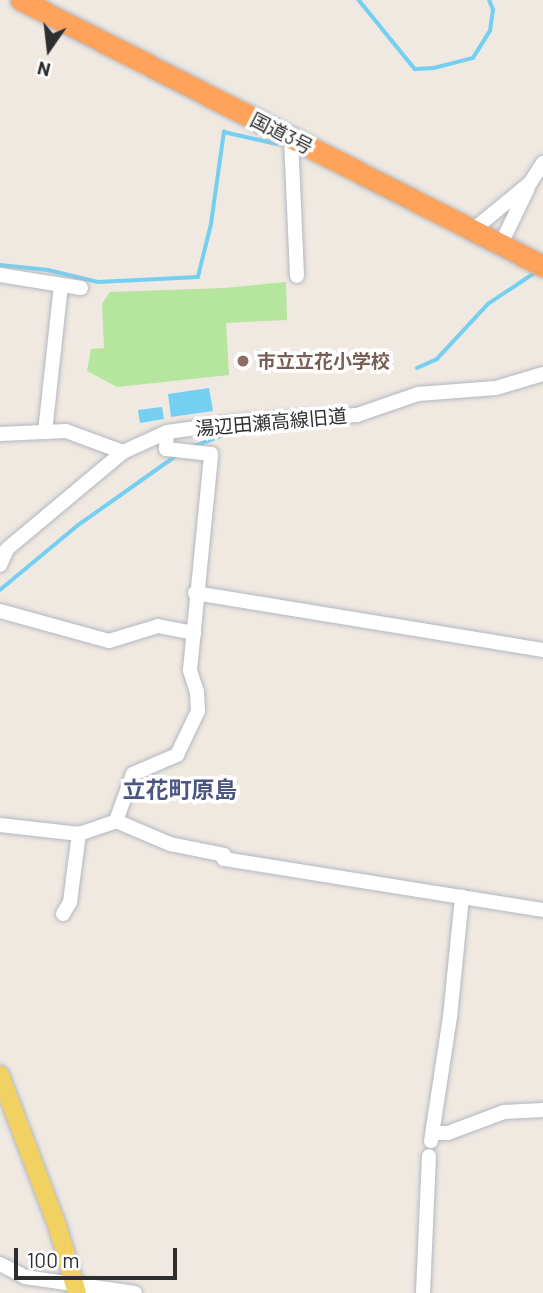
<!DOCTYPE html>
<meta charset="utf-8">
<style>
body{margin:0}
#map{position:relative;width:543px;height:1293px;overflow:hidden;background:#efe9e1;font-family:Barlow,"Noto Sans JP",sans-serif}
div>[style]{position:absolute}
.green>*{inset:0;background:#b6e59e}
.water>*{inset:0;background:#75cff0}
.stream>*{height:3.5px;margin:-1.75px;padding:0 1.75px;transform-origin:1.75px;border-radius:1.75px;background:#75cff0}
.roads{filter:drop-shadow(0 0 2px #b4b7c1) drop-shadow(0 0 2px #b4b7c1)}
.minor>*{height:14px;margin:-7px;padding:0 7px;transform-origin:7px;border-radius:7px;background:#fff}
.major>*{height:18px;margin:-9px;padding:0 9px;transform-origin:9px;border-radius:9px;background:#f2d163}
.highway>*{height:21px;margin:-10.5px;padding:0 10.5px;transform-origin:10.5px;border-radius:10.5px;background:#ffa35c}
.dots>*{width:19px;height:19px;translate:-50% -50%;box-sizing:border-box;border:4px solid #fff;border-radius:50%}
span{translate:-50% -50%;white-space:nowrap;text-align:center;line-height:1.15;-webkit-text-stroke:7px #fff;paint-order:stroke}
.street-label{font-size:19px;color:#2e2e2e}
.education-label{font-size:19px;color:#785e54;font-weight:700}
.left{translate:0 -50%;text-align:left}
.quarter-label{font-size:23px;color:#4d5680;font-weight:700}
.north{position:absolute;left:14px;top:14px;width:70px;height:70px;-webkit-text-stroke:5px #fff;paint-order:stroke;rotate:194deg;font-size:19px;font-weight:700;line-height:28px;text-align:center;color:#2e2e2e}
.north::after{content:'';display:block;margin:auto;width:24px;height:32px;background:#2e2e2e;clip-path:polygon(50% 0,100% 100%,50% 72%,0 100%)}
.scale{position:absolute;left:14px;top:1248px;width:163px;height:32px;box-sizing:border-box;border:4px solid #2e2e2e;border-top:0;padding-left:9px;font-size:21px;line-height:24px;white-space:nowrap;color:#2e2e2e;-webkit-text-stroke:5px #fff;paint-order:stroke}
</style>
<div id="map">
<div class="green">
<div style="clip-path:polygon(286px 282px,287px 320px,226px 323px,229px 375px,117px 387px,87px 371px,91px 349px,104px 348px,102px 304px,110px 292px,224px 288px)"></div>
</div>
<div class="water">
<div style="clip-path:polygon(209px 388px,213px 411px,171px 417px,168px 394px)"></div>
<div style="clip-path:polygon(162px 407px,164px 419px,140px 423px,138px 410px)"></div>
</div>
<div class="stream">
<div style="left:359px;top:0;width:89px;rotate:50.9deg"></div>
<div style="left:415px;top:69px;width:19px;rotate:-3deg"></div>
<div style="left:434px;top:68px;width:40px;rotate:-14.4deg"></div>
<div style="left:473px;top:58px;width:32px;rotate:-58deg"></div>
<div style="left:490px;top:31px;width:21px;rotate:-82deg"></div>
<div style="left:493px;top:10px;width:11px;rotate:-112deg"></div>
<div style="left:0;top:265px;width:48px;rotate:5.9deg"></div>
<div style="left:48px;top:270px;width:51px;rotate:13.5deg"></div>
<div style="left:98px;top:282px;width:100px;rotate:-2.9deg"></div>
<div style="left:198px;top:277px;width:55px;rotate:-76.2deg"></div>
<div style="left:211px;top:224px;width:93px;rotate:-82deg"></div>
<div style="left:224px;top:132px;width:54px;rotate:12.8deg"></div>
<div style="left:417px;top:368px;width:22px;rotate:-24deg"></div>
<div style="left:437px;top:359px;width:75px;rotate:-47.2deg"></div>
<div style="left:488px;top:304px;width:58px;rotate:-33.7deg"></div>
<div style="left:192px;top:447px;width:46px;rotate:-20.4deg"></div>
<div style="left:235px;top:431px;width:47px;rotate:-6.1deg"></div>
<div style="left:0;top:590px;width:100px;rotate:-39.7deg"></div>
<div style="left:77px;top:526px;width:121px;rotate:-35.3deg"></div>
</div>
<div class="roads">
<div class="minor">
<div style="left:291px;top:138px;width:138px;rotate:87.5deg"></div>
<div style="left:473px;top:230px;width:74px;rotate:-39.5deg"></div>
<div style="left:530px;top:183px;width:24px;rotate:-57deg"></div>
<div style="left:501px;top:244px;width:62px;rotate:-64.3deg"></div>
<div style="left:0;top:275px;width:82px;rotate:9.1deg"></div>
<div style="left:45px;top:432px;width:148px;rotate:-83.8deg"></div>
<div style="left:0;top:434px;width:66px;rotate:-2.6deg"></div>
<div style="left:66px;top:431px;width:61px;rotate:20.2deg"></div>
<div style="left:0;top:565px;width:17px;rotate:-66deg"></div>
<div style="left:7px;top:549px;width:151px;rotate:-39.9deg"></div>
<div style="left:123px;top:452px;width:48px;rotate:-24.4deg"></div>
<div style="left:167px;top:432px;width:74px;rotate:-7.8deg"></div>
<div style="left:240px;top:422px;width:117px;rotate:-3.4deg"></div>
<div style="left:357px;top:415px;width:65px;rotate:-19deg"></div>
<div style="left:418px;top:394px;width:78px;rotate:-4.4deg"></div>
<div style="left:496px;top:388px;width:49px;rotate:-16.6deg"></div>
<div style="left:195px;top:593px;width:353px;rotate:9.3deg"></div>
<div style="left:0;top:611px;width:113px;rotate:15.4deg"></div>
<div style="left:109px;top:641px;width:51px;rotate:-17deg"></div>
<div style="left:158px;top:626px;width:37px;rotate:11deg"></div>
<div style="left:116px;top:821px;width:50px;rotate:-70.1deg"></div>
<div style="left:133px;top:774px;width:48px;rotate:-23.4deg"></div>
<div style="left:177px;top:755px;width:49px;rotate:-64.5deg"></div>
<div style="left:198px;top:711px;width:19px;rotate:-93deg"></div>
<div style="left:197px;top:692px;width:23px;rotate:-108deg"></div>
<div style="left:190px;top:670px;width:217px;rotate:-84.4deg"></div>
<div style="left:211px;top:454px;width:45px;rotate:-173.7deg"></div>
<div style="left:166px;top:449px;width:17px;rotate:-87deg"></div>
<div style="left:0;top:825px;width:80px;rotate:6.5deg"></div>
<div style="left:79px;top:834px;width:39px;rotate:-19deg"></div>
<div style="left:116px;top:821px;width:59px;rotate:23.1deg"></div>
<div style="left:170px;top:844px;width:55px;rotate:11.5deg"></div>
<div style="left:224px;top:855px;width:4px;rotate:90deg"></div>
<div style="left:224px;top:859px;width:323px;rotate:9.1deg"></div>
<div style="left:63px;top:914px;width:14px;rotate:-60deg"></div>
<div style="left:70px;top:902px;width:69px;rotate:-82.5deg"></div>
<div style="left:433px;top:1133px;width:15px"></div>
<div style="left:448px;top:1133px;width:60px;rotate:-20.6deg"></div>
<div style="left:504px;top:1112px;width:39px;rotate:-3deg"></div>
<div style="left:431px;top:1141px;width:125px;rotate:-81.3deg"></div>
<div style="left:450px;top:1017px;width:121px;rotate:-84.3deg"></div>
<div style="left:0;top:1264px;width:28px;rotate:27deg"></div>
<div style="left:25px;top:1277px;width:111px;rotate:8.3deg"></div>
<div style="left:423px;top:1293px;width:137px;rotate:-87.5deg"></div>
</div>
<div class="major">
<div style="left:0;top:1075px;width:160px;rotate:69.2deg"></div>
<div style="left:57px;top:1225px;width:71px;rotate:73.6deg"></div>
</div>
<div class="highway">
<div style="left:21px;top:0;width:586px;rotate:27deg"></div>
</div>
</div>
<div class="dots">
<div style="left:243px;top:361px;background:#8d6e63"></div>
</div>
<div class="street-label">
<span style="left:282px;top:133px;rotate:27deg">国道3号</span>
<span style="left:271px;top:422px;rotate:-5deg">湯辺田瀬高線旧道</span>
</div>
<div class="education-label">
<span class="left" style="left:257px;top:361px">市立立花小学校</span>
</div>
<div class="quarter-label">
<span style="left:180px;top:789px">立花町原島</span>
</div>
<div class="north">N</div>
<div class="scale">100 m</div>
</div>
